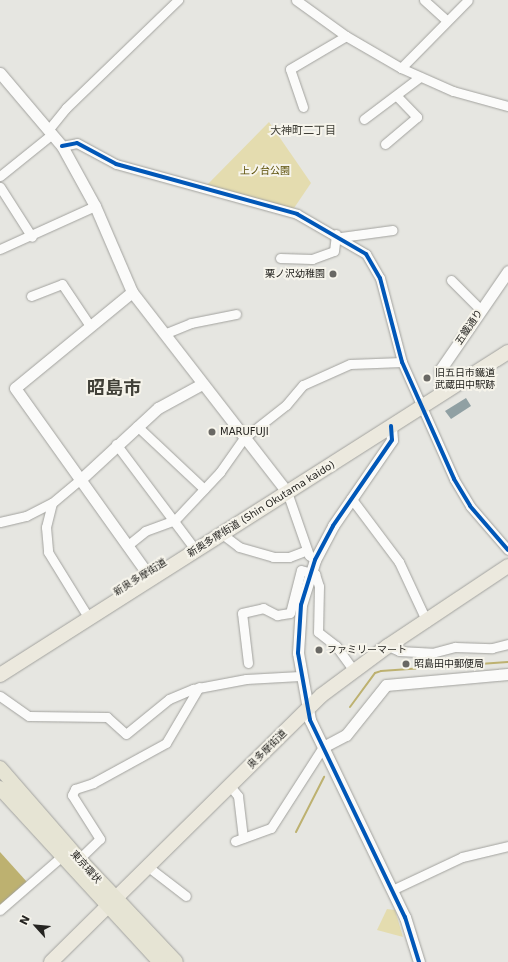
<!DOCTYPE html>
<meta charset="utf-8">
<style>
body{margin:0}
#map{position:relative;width:508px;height:962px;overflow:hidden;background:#e6e6e1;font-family:"DejaVu Sans","Noto Sans JP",sans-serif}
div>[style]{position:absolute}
.green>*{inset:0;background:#e4dcaf}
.water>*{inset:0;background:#bdb170}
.stream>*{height:2px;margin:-1px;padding:0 1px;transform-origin:1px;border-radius:1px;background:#bdb170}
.building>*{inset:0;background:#90a0a3}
.roads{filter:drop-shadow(0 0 1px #a2a29e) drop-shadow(0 0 1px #a2a29e)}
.minor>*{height:9px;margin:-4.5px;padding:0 4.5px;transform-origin:4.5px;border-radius:4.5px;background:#fbfbfa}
.tertiary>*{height:11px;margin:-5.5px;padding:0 5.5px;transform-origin:5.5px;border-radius:5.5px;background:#fbfbfa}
.primary>*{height:14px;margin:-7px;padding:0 7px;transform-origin:7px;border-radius:7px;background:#ece9de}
.trunk>*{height:14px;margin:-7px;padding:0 7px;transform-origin:7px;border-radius:7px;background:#e6e4d4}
.cycleway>*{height:4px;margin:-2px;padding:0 2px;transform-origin:2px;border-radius:2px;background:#0057b8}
.dots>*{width:11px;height:11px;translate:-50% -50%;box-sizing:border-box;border:2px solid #f6f4eb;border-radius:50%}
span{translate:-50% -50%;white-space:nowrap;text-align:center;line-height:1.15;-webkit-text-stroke:4px #f6f4eb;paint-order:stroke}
.park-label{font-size:10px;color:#594d05}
.poi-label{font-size:10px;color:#252421}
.right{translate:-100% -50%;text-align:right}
.left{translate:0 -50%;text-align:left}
.street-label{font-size:10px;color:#252421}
.neighbourhood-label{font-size:11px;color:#414038}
.town-label{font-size:18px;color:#414038;font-weight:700}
.north{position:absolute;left:16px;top:906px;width:40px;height:40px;-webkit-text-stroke:3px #f6f4eb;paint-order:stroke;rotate:297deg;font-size:11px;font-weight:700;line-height:16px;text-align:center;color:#252421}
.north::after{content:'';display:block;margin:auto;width:14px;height:18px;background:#252421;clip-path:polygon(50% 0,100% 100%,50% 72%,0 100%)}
</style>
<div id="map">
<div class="green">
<div style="clip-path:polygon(269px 122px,311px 183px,292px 211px,206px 186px)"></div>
<div style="clip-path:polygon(387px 909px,395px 910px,403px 937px,377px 930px)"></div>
</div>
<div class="water">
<div style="clip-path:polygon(0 852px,27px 882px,0 905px)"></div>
</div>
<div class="stream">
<div style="left:350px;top:707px;width:42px;rotate:-53.7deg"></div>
<div style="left:375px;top:673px;width:6px;rotate:-18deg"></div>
<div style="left:381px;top:671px;width:127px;rotate:-4.1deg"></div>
<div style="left:296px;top:832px;width:62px;rotate:-63deg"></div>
</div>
<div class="building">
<div style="clip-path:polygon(466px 398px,471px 406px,451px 419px,445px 411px)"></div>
</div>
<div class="roads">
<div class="minor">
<div style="left:296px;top:0;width:62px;rotate:35.8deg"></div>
<div style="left:346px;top:36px;width:64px;rotate:30.2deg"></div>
<div style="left:401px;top:68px;width:57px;rotate:23.9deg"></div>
<div style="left:453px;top:91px;width:57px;rotate:15.3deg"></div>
<div style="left:424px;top:0;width:30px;rotate:42deg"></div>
<div style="left:401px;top:68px;width:95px;rotate:-45.4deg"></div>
<div style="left:303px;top:107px;width:40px;rotate:-108.9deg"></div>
<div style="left:290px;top:69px;width:65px;rotate:-30.5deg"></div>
<div style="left:364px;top:119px;width:70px;rotate:-36.9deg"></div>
<div style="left:49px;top:129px;width:27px;rotate:-51deg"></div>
<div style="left:66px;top:108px;width:156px;rotate:-44deg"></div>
<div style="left:385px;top:144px;width:42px;rotate:-40.2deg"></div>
<div style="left:417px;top:117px;width:29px;rotate:-134deg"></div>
<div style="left:62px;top:146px;width:15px;rotate:-11deg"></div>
<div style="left:77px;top:143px;width:44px;rotate:28.3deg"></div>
<div style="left:116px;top:164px;width:188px;rotate:15.4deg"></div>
<div style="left:297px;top:214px;width:80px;rotate:30.1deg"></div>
<div style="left:366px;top:254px;width:28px;rotate:60deg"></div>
<div style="left:380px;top:278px;width:87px;rotate:75.3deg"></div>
<div style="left:402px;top:362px;width:128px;rotate:66deg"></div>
<div style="left:454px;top:479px;width:31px;rotate:59deg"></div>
<div style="left:470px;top:506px;width:58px;rotate:49.2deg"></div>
<div style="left:0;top:176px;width:67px;rotate:-38.9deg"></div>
<div style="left:0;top:187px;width:59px;rotate:57.4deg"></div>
<div style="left:341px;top:237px;width:52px;rotate:-7.7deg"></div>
<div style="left:0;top:249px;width:104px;rotate:-24.4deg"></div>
<div style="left:280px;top:258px;width:32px;rotate:2deg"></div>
<div style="left:312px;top:259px;width:23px;rotate:-20deg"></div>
<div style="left:334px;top:251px;width:17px;rotate:-83deg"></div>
<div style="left:451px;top:280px;width:42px;rotate:45deg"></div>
<div style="left:31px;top:296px;width:33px;rotate:-21deg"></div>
<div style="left:62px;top:284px;width:50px;rotate:56.3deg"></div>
<div style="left:164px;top:334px;width:29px;rotate:-22deg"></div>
<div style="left:191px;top:323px;width:46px;rotate:-11.3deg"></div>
<div style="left:137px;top:426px;width:92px;rotate:43.2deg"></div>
<div style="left:116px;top:444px;width:125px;rotate:53.1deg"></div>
<div style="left:287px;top:492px;width:67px;rotate:70.8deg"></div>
<div style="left:309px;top:555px;width:8px;rotate:40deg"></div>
<div style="left:351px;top:498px;width:80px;rotate:53.1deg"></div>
<div style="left:399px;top:562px;width:66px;rotate:65deg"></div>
<div style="left:52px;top:503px;width:25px;rotate:104deg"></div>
<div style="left:46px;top:527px;width:25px;rotate:85deg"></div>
<div style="left:48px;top:552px;width:70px;rotate:58.3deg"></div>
<div style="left:0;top:522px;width:27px;rotate:-13deg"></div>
<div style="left:26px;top:516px;width:29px;rotate:-27deg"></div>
<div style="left:52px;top:503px;width:38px;rotate:-40deg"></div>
<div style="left:222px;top:534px;width:21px;rotate:37deg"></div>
<div style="left:239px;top:547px;width:35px;rotate:16deg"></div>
<div style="left:273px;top:557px;width:16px"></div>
<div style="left:289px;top:557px;width:19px;rotate:-21deg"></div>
<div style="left:128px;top:545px;width:22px;rotate:-39deg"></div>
<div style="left:145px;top:531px;width:32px;rotate:-20deg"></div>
<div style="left:175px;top:520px;width:66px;rotate:-46.8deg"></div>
<div style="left:220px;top:472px;width:42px;rotate:-54.8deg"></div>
<div style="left:244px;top:438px;width:53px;rotate:-38.2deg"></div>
<div style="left:286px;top:405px;width:26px;rotate:-50deg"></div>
<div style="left:303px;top:385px;width:51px;rotate:-24.1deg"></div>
<div style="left:350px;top:364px;width:52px;rotate:-2.2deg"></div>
<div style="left:388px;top:646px;width:12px;rotate:24deg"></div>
<div style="left:399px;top:651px;width:33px;rotate:3deg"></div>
<div style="left:432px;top:653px;width:24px;rotate:-15deg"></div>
<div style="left:455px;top:647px;width:37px;rotate:2deg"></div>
<div style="left:492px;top:648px;width:16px;rotate:-14deg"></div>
<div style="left:248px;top:663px;width:50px;rotate:-96.8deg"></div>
<div style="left:242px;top:613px;width:22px;rotate:-13deg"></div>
<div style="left:263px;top:608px;width:16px;rotate:27deg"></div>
<div style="left:277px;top:615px;width:13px;rotate:-9deg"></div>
<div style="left:290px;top:613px;width:44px;rotate:-75.7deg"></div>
<div style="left:301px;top:570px;width:15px;rotate:16deg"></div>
<div style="left:315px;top:574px;width:13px;rotate:72deg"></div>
<div style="left:319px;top:586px;width:46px;rotate:91.2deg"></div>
<div style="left:318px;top:632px;width:23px;rotate:38deg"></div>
<div style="left:336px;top:646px;width:31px;rotate:54deg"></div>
<div style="left:0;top:696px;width:35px;rotate:35deg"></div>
<div style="left:29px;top:716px;width:78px;rotate:0.7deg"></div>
<div style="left:107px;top:717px;width:25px;rotate:42deg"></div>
<div style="left:126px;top:734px;width:55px;rotate:-39.1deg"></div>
<div style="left:169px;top:699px;width:26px;rotate:-23deg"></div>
<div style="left:193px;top:689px;width:54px;rotate:-10.7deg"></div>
<div style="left:246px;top:679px;width:54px;rotate:-3.2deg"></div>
<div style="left:230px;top:786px;width:13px;rotate:51deg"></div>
<div style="left:238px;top:796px;width:42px;rotate:83.2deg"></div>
<div style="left:235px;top:841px;width:38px;rotate:-20deg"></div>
<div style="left:271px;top:828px;width:96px;rotate:-57.3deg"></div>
<div style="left:79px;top:859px;width:29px;rotate:-44deg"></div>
<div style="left:100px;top:839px;width:52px;rotate:-122.5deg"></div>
<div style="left:72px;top:795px;width:7px;rotate:-63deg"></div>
<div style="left:75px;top:789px;width:19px;rotate:-18deg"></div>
<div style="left:93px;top:783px;width:83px;rotate:-28.7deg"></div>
<div style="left:166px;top:743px;width:65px;rotate:-59.5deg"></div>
<div style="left:147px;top:866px;width:49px;rotate:37.6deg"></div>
<div style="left:392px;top:890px;width:77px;rotate:-25.2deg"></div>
<div style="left:462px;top:857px;width:47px;rotate:-13.4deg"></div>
<div style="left:0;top:910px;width:81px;rotate:-41deg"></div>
</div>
<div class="tertiary">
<div style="left:0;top:73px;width:96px;rotate:49.7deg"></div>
<div style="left:62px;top:146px;width:68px;rotate:61.2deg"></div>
<div style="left:95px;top:206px;width:94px;rotate:66.7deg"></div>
<div style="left:132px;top:292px;width:253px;rotate:52.2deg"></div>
<div style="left:132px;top:292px;width:151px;rotate:140.6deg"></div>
<div style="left:15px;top:388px;width:234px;rotate:54.5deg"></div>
<div style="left:441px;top:385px;width:15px;rotate:-94deg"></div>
<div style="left:440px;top:370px;width:120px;rotate:-55.5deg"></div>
<div style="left:391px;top:426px;width:14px;rotate:86deg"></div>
<div style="left:392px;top:440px;width:104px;rotate:124.5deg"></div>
<div style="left:333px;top:526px;width:38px;rotate:118deg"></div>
<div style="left:315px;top:560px;width:47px;rotate:107.3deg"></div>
<div style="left:301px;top:605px;width:48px;rotate:93.6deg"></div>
<div style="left:298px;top:653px;width:68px;rotate:79.8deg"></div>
<div style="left:310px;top:720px;width:219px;rotate:64.3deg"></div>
<div style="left:405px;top:917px;width:47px;rotate:72.7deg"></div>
<div style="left:81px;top:479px;width:105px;rotate:-42.7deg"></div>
<div style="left:158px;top:408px;width:50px;rotate:-28.6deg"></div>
<div style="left:323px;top:747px;width:26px;rotate:-28deg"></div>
<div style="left:346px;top:735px;width:64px;rotate:-51.3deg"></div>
<div style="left:386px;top:685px;width:122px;rotate:-5.2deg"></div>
</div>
<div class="primary">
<div style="left:0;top:675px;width:602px;rotate:-32.45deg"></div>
<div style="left:51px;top:962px;width:380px;rotate:-44.6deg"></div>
<div style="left:322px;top:695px;width:82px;rotate:-36.6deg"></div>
<div style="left:388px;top:646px;width:144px;rotate:-33.7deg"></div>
</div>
<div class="trunk">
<div style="left:0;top:768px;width:121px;rotate:49deg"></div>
<div style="left:79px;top:859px;width:141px;rotate:46.7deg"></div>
<div style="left:0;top:788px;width:236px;rotate:47.4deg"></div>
</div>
</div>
<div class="cycleway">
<div style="left:62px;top:146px;width:15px;rotate:-11deg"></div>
<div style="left:77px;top:143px;width:44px;rotate:28.3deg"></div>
<div style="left:116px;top:164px;width:188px;rotate:15.4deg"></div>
<div style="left:297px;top:214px;width:80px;rotate:30.1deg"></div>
<div style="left:366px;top:254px;width:28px;rotate:60deg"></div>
<div style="left:380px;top:278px;width:87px;rotate:75.3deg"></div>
<div style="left:402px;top:362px;width:128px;rotate:66deg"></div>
<div style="left:454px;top:479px;width:31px;rotate:59deg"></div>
<div style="left:470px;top:506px;width:58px;rotate:49.2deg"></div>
<div style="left:391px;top:426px;width:14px;rotate:86deg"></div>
<div style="left:392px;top:440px;width:104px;rotate:124.5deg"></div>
<div style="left:333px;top:526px;width:38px;rotate:118deg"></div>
<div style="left:315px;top:560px;width:47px;rotate:107.3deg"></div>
<div style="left:301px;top:605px;width:48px;rotate:93.6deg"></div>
<div style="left:298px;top:653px;width:68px;rotate:79.8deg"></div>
<div style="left:310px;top:720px;width:219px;rotate:64.3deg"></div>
<div style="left:405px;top:917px;width:47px;rotate:72.7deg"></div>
</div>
<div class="dots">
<div style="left:333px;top:274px;background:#696864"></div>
<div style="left:427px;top:378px;background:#696864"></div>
<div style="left:212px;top:432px;background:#696864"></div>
<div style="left:319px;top:650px;background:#696864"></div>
<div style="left:406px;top:664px;background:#696864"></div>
</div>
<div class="park-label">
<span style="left:265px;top:171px">上ノ台公園</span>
</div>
<div class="poi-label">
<span class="right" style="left:325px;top:274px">栗ノ沢幼稚園</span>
<span class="left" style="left:435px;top:378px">旧五日市鐵道<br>武蔵田中駅跡</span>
<span class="left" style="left:220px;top:432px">MARUFUJI</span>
<span class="left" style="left:327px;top:650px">ファミリーマート</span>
<span class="left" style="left:414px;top:664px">昭島田中郵便局</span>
</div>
<div class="street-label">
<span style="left:469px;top:327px;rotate:-56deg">五鐵通り</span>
<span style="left:261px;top:509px;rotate:-32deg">新奥多摩街道 (Shin Okutama kaido)</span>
<span style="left:140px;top:577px;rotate:-32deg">新奥多摩街道</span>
<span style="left:267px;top:749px;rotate:-45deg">奥多摩街道</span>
<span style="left:86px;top:867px;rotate:48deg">東京環状</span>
</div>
<div class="neighbourhood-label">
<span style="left:303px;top:131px">大神町二丁目</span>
</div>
<div class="town-label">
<span style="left:114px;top:388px">昭島市</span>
</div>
<div class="north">N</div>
</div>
